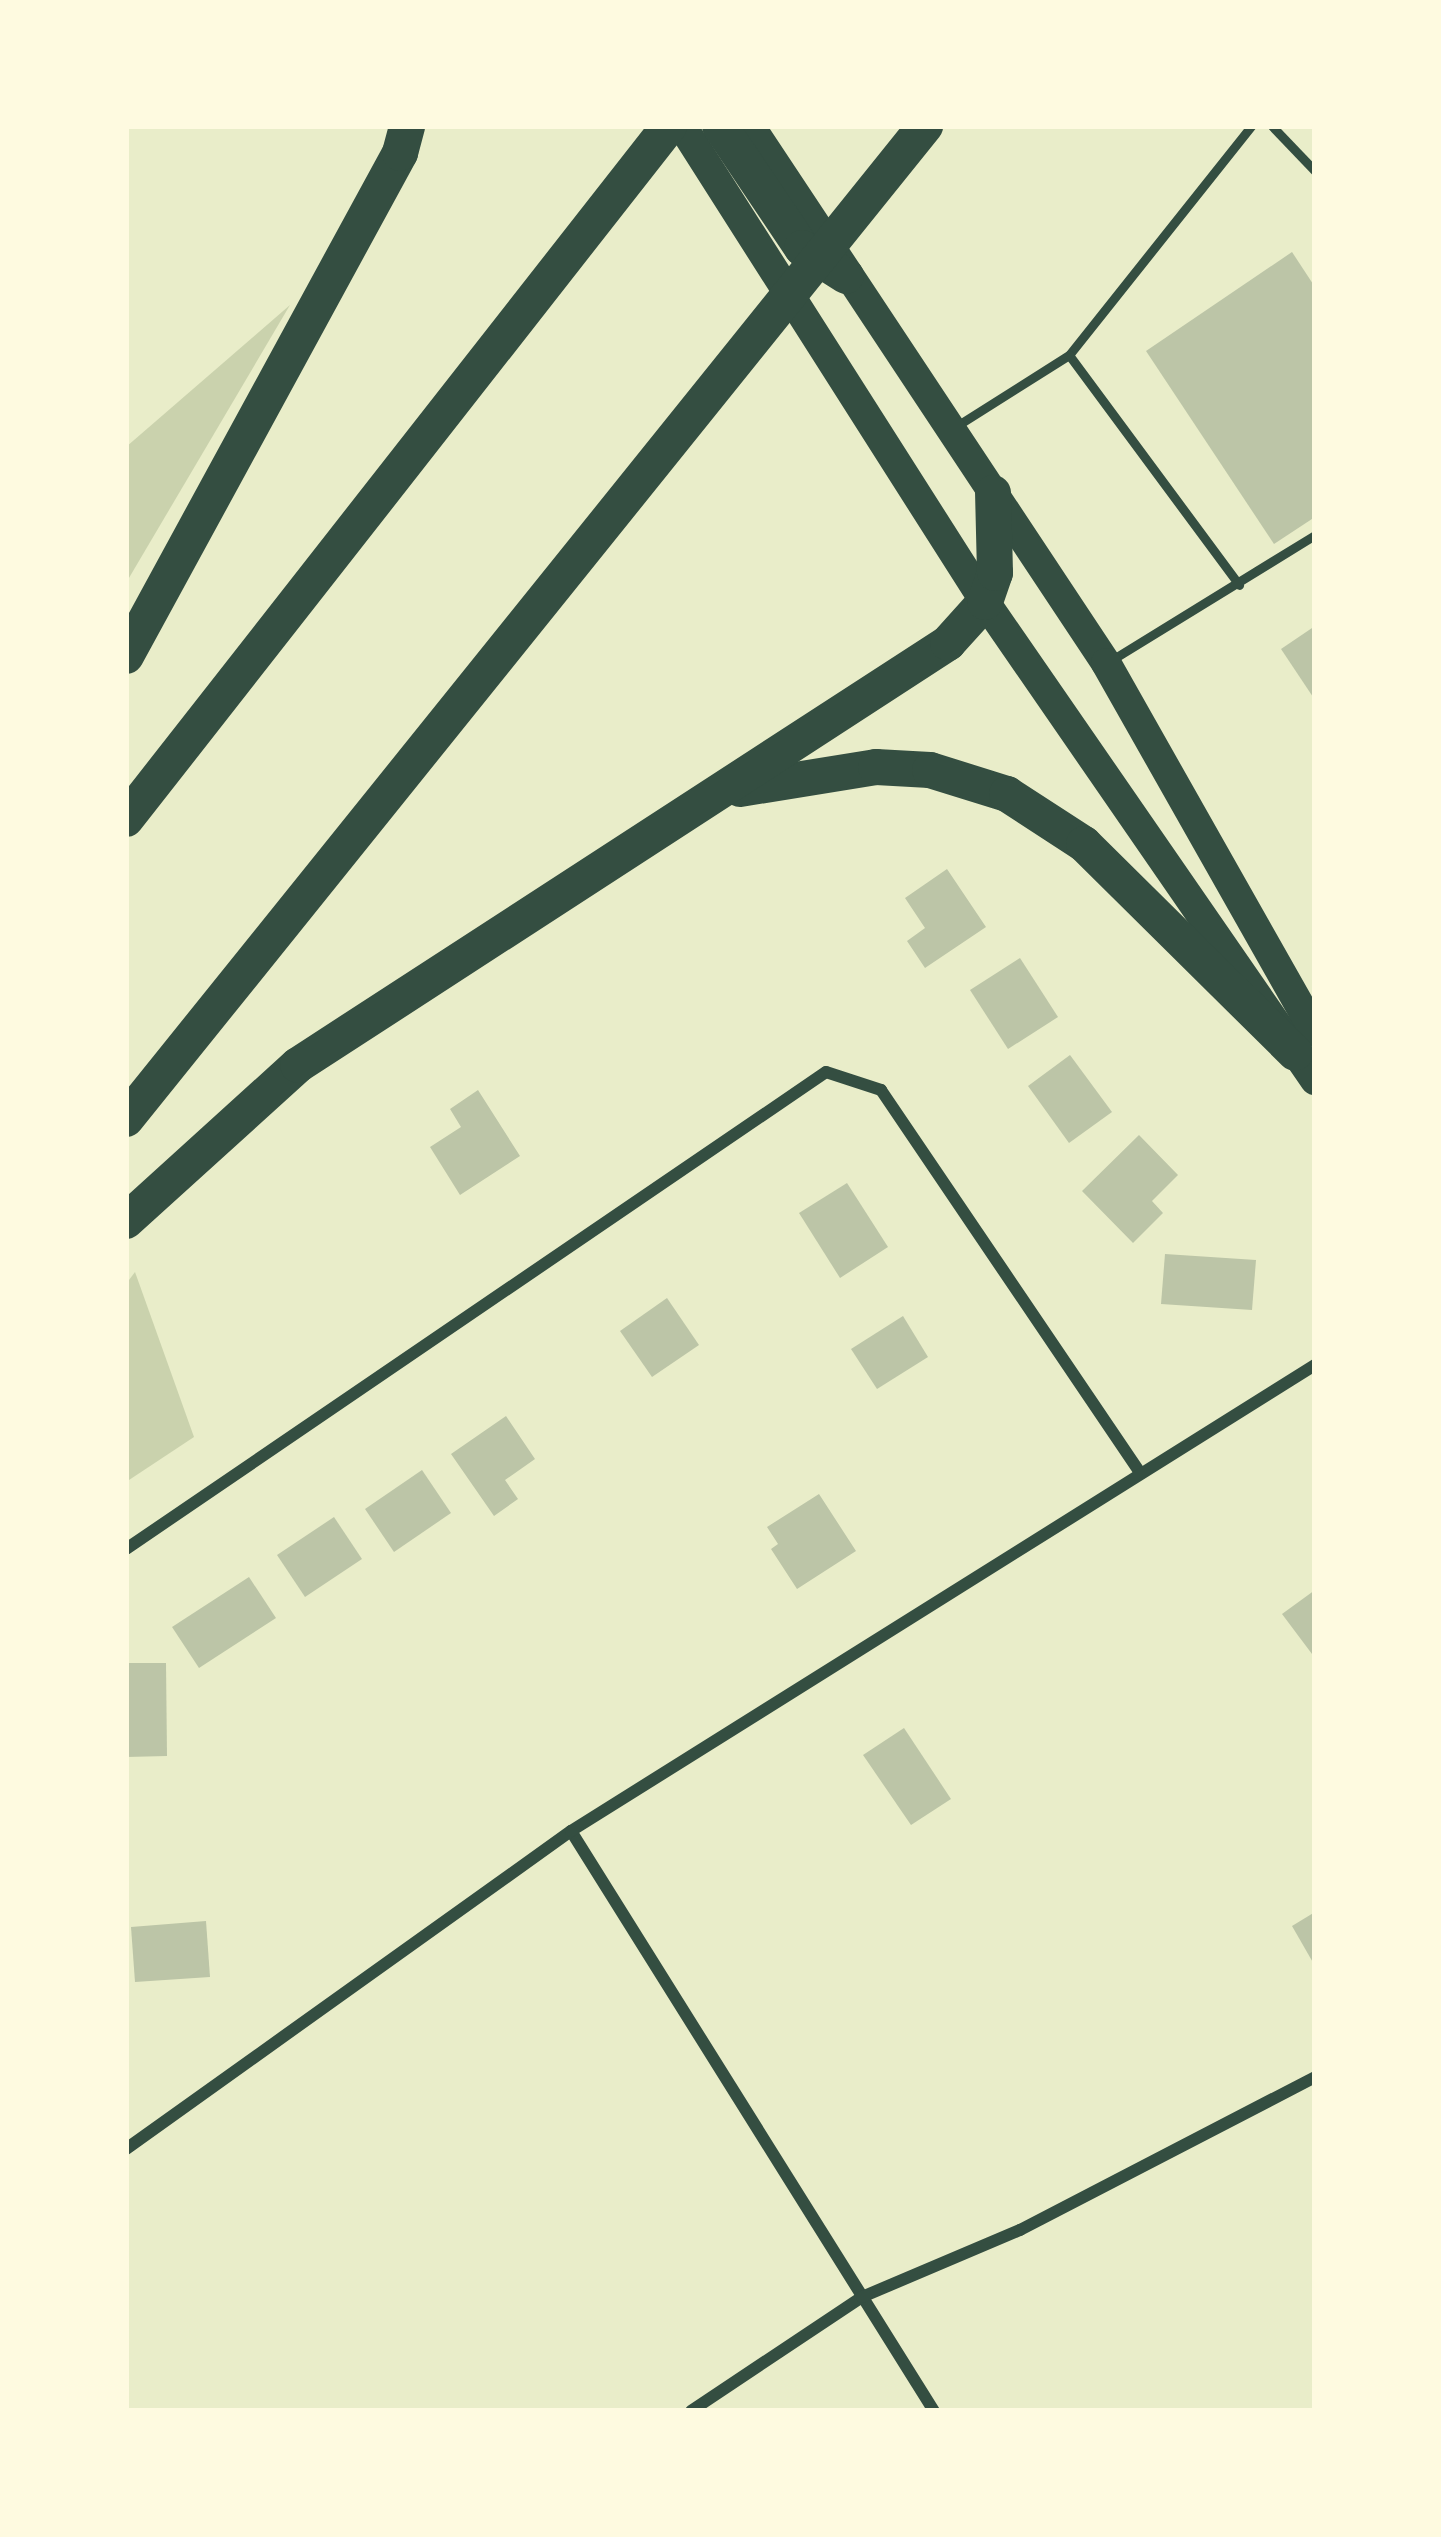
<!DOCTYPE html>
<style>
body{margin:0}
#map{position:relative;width:1441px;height:2537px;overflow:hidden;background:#e9edc9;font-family:Figtree,sans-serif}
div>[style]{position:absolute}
.green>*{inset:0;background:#cad2ad}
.building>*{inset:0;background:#bcc5a7}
.service>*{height:9px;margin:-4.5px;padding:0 4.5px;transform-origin:4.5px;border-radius:4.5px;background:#344e41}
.minor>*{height:12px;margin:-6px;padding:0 6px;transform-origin:6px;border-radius:6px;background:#344e41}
.primary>*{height:30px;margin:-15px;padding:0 15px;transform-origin:15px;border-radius:15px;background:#344e41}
.motorway>*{height:36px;margin:-18px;padding:0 18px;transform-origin:18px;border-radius:18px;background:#344e41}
span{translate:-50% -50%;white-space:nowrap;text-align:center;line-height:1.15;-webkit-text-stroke:12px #fefae0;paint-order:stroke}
.frame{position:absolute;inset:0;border:129px solid #fefae0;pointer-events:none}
</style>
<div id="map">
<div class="green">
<div style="clip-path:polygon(290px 305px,126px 583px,126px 447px)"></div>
<div style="clip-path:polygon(135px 1272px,194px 1437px,126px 1482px,126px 1284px)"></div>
</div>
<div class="building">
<div style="clip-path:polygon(1292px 252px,1315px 287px,1315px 517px,1274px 544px,1146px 351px)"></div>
<div style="clip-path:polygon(1315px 626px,1315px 700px,1281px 649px)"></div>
<div style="clip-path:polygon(947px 869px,986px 927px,925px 968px,907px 941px,925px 928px,905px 898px)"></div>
<div style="clip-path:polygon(1020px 958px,1058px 1017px,1008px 1049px,970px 990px)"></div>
<div style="clip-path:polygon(1070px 1055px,1112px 1112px,1069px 1143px,1028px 1086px)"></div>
<div style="clip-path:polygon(478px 1090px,520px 1156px,460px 1195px,430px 1147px,461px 1127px,450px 1109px)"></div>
<div style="clip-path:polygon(1139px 1135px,1178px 1175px,1152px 1201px,1163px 1213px,1133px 1243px,1082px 1191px)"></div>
<div style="clip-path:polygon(847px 1183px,888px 1247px,840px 1278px,799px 1213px)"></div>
<div style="clip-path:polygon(1165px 1254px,1256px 1260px,1252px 1310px,1161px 1304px)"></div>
<div style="clip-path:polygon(667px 1298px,699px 1345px,652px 1377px,620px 1331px)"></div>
<div style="clip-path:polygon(903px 1316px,928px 1357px,877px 1389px,851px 1349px)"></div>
<div style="clip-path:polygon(506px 1416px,535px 1459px,505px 1480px,518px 1499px,494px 1516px,451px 1454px)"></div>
<div style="clip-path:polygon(422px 1470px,451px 1513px,394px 1552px,365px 1509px)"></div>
<div style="clip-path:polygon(819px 1494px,856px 1551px,797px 1589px,771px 1549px,778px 1544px,767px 1527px)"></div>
<div style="clip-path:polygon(334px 1517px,362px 1559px,305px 1597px,277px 1555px)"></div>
<div style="clip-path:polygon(249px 1577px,276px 1618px,199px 1668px,172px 1627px)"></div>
<div style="clip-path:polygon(1315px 1590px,1315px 1658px,1282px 1614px)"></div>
<div style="clip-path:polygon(126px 1663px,166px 1663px,167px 1756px,126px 1757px)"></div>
<div style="clip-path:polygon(904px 1728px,951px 1799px,911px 1825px,863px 1755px)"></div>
<div style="clip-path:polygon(1315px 1912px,1315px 1966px,1292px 1926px)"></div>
<div style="clip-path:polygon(206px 1921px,210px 1977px,135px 1982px,131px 1927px)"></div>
</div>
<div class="service">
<div style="left:1272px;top:126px;width:62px;rotate:46.3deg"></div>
<div style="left:1069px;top:355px;width:293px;rotate:-51.5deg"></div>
<div style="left:955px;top:427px;width:135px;rotate:-32.3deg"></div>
<div style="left:1069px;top:355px;width:286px;rotate:53.5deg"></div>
<div style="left:1110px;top:661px;width:241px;rotate:-31.6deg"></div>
</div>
<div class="minor">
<div style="left:126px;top:1549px;width:847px;rotate:-34.27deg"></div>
<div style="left:826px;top:1072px;width:58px;rotate:18.1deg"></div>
<div style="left:881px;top:1090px;width:462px;rotate:55.9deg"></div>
<div style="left:571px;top:1831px;width:684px;rotate:57.96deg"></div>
<div style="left:126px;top:2149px;width:547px;rotate:-35.55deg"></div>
<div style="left:571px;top:1831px;width:878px;rotate:-32.06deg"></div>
<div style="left:691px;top:2411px;width:206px;rotate:-33.7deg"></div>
<div style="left:862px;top:2297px;width:172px;rotate:-23deg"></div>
<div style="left:1020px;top:2230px;width:332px;rotate:-27.4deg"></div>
</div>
<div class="primary">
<div style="left:682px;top:126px;width:564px;rotate:57.52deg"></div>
<div style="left:985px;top:602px;width:581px;rotate:55.38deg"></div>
<div style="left:750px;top:126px;width:644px;rotate:56.46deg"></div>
<div style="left:1106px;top:663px;width:424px;rotate:60.5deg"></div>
</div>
<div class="motorway">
<div style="left:720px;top:126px;width:147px;rotate:56.1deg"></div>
<div style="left:802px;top:248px;width:52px;rotate:32.5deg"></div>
<div style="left:126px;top:656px;width:573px;rotate:-61.42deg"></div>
<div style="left:400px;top:153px;width:28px;rotate:-75deg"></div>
<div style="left:740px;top:789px;width:138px;rotate:-9.2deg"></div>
<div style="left:876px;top:767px;width:54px;rotate:3.2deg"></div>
<div style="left:930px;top:770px;width:81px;rotate:17.3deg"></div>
<div style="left:1007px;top:794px;width:92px;rotate:33deg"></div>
<div style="left:1084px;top:844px;width:297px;rotate:44.7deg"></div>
<div style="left:126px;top:819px;width:880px;rotate:-51.92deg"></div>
<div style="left:126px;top:1119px;width:1275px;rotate:-51.18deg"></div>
<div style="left:126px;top:1221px;width:232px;rotate:-42.2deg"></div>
<div style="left:298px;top:1065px;width:775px;rotate:-32.99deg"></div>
<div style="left:948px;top:643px;width:55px;rotate:-47.9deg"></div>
<div style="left:985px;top:602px;width:31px;rotate:-71deg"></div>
<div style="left:995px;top:573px;width:80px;rotate:-91.4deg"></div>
</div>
<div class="frame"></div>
</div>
